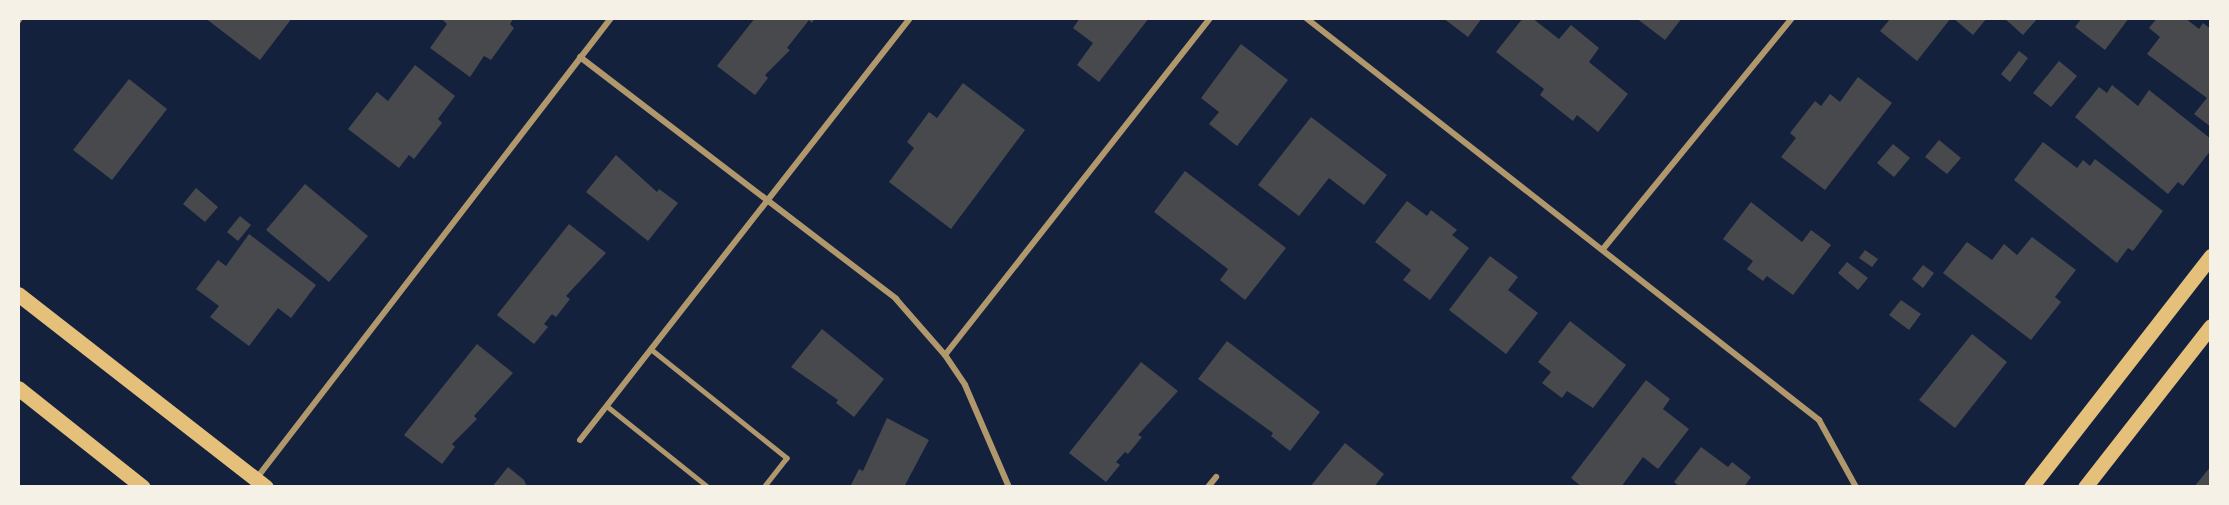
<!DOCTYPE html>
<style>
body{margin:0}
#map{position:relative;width:2229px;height:505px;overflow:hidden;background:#14213d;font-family:Figtree,sans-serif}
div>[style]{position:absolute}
.building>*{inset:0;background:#48494c}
.service>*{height:4.5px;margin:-2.25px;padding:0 2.25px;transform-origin:2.25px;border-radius:2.25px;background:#b1986c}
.minor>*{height:6px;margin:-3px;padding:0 3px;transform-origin:3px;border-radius:3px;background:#b1986c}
.primary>*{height:15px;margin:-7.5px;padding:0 7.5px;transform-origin:7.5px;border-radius:7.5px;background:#e5c07b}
span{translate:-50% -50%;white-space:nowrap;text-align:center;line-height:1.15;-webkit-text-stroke:6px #f6f1e7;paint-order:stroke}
.frame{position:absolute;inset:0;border:20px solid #f6f1e7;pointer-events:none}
</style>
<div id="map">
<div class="building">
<div style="clip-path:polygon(205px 18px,292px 18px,260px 60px)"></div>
<div style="clip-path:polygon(441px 18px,514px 18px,510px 24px,514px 28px,491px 60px,484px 56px,470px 77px,430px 48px,447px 24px)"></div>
<div style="clip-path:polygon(755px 18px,815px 18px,812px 23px,809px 20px,787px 48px,790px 50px,765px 75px,768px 78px,755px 95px,717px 66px)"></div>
<div style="clip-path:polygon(1080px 18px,1149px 18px,1099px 82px,1077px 65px,1093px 43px,1073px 28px)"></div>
<div style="clip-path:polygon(1443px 18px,1482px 18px,1468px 37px)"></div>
<div style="clip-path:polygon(1523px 18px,1532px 18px,1559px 39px,1571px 25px,1599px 48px,1589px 62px,1628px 94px,1598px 132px,1577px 115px,1573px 121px,1540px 95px,1544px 89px,1496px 52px)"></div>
<div style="clip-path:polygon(1636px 18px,1682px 18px,1665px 40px)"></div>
<div style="clip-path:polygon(1891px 18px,1951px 18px,1917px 61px,1880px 31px)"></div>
<div style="clip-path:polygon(1953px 18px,1987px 18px,1973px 35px)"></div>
<div style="clip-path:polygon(2004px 18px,2038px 18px,2023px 35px)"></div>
<div style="clip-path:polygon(2082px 18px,2129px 18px,2105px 50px,2075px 27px)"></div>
<div style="clip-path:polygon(2157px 18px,2185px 18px,2199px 29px,2203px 23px,2211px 29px,2211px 127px,2194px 114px,2207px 98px,2147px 54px,2160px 37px,2149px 28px)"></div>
<div style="clip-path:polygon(1241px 44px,1288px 80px,1237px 146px,1209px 124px,1219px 112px,1201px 98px)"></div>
<div style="clip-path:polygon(2019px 51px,2028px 58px,2010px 82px,2001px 74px)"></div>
<div style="clip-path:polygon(2059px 61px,2077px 76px,2051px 107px,2033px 93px)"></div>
<div style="clip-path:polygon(415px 65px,455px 96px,438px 119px,442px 123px,414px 159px,409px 155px,399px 168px,348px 129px,377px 92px,388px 101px)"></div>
<div style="clip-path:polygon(1858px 77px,1892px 103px,1825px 190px,1781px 157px,1796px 138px,1790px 133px,1815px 101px,1821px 106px,1830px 94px,1840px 102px)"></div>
<div style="clip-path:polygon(129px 79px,167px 109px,112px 180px,73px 150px)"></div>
<div style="clip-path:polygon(963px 83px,1025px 130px,951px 229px,889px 182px,914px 148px,907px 142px,929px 112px,937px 118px)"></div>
<div style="clip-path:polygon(2112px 85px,2138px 106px,2149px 90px,2211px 139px,2211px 150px,2183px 186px,2178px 182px,2168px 194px,2075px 117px,2099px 87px,2107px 93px)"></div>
<div style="clip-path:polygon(1311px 117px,1387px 175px,1364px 205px,1329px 178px,1299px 216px,1258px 185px)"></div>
<div style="clip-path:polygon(1939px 140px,1961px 158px,1947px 174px,1925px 157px)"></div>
<div style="clip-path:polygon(2043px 142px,2077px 168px,2083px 160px,2090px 166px,2095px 159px,2163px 211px,2133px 251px,2128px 248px,2117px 263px,2014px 180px)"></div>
<div style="clip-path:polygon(1893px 144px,1910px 158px,1894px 177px,1877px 163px)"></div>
<div style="clip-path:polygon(616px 155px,657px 192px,659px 189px,678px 203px,648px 241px,586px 192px)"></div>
<div style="clip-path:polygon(1185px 171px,1286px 248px,1245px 300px,1220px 280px,1228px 269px,1154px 212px)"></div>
<div style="clip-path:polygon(305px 184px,368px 236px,329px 282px,266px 230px)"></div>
<div style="clip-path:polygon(196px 188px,218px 207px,205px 222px,183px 204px)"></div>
<div style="clip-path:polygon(1407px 201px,1427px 216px,1431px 210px,1457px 230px,1452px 235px,1469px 248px,1430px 300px,1403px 280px,1411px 270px,1375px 242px)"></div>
<div style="clip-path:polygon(1751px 202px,1802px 242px,1811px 230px,1831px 245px,1793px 295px,1767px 276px,1763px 281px,1747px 269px,1753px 261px,1723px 239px)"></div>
<div style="clip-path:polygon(240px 216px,251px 225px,238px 241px,227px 232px)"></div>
<div style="clip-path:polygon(569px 224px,606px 253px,566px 296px,570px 299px,556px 317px,552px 314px,544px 324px,548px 327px,534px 344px,497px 315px)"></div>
<div style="clip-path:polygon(249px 234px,316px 285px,291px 318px,278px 308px,249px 346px,210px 317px,219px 306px,196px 289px,218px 260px,226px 266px)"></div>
<div style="clip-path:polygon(2032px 237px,2076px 270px,2055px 297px,2061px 302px,2031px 340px,1943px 273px,1967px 242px,1992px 260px,2004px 244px,2017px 255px)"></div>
<div style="clip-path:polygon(1865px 250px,1878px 259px,1872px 267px,1859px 258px)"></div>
<div style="clip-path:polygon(1490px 256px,1518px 277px,1508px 290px,1538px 313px,1506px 354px,1449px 310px)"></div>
<div style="clip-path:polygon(1847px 262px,1868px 278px,1858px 290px,1838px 273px)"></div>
<div style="clip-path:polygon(1923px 265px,1934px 273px,1923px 288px,1912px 279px)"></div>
<div style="clip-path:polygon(1901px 300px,1921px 314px,1909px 330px,1889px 315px)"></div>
<div style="clip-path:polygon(1570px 321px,1626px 365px,1593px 408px,1567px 391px,1562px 398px,1542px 383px,1551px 372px,1538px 362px)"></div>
<div style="clip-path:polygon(822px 329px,884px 379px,854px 417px,836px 403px,838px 400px,791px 367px)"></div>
<div style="clip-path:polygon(1972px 334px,2007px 362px,1955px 428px,1919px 400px)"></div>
<div style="clip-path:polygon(1227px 341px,1320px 412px,1290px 451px,1271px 436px,1273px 433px,1198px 379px)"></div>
<div style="clip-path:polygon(477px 344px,513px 373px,474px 416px,477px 419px,452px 444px,455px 447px,442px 464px,404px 435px)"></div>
<div style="clip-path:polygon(1141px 362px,1178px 391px,1138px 435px,1142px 437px,1128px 454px,1125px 452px,1116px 462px,1120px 465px,1106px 482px,1069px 453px)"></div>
<div style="clip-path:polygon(1646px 380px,1670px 399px,1663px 409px,1689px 429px,1658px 469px,1643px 457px,1621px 487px,1582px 487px,1571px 478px)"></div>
<div style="clip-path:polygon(887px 418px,929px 440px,904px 487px,850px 487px,859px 469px,863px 471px)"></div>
<div style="clip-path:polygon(1345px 443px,1384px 474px,1374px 487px,1310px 487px)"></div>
<div style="clip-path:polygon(1701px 447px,1728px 467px,1732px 462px,1751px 477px,1744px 487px,1680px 487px,1674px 482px)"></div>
<div style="clip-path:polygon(2211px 466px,2211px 487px,2194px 487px)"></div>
<div style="clip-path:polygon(508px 467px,524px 480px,527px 487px,492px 487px)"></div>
</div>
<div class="service">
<div style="left:651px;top:349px;width:174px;rotate:38.7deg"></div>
<div style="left:787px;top:458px;width:37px;rotate:128deg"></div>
<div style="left:607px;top:406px;width:129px;rotate:38.7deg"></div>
</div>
<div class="minor">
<div style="left:1306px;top:18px;width:652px;rotate:38.08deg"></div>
<div style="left:1819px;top:420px;width:77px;rotate:61.1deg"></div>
<div style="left:18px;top:21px;width:4px;rotate:-56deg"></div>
<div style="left:580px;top:57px;width:398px;rotate:37.4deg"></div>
<div style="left:896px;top:299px;width:74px;rotate:48.8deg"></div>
<div style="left:945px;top:355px;width:36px;rotate:56deg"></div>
<div style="left:965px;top:385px;width:111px;rotate:66.7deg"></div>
<div style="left:1603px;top:249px;width:298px;rotate:-50.7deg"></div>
<div style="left:945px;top:355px;width:429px;rotate:-51.8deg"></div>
<div style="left:580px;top:440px;width:536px;rotate:-51.97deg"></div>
<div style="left:256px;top:479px;width:582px;rotate:-52.4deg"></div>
<div style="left:1208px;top:487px;width:13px;rotate:-51deg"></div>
</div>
<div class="primary">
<div style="left:18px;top:294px;width:314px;rotate:37.9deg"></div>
<div style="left:18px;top:388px;width:159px;rotate:38.4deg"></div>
<div style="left:2031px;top:487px;width:293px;rotate:-52.1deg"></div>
<div style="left:2085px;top:487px;width:204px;rotate:-52deg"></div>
</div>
<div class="frame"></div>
</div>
